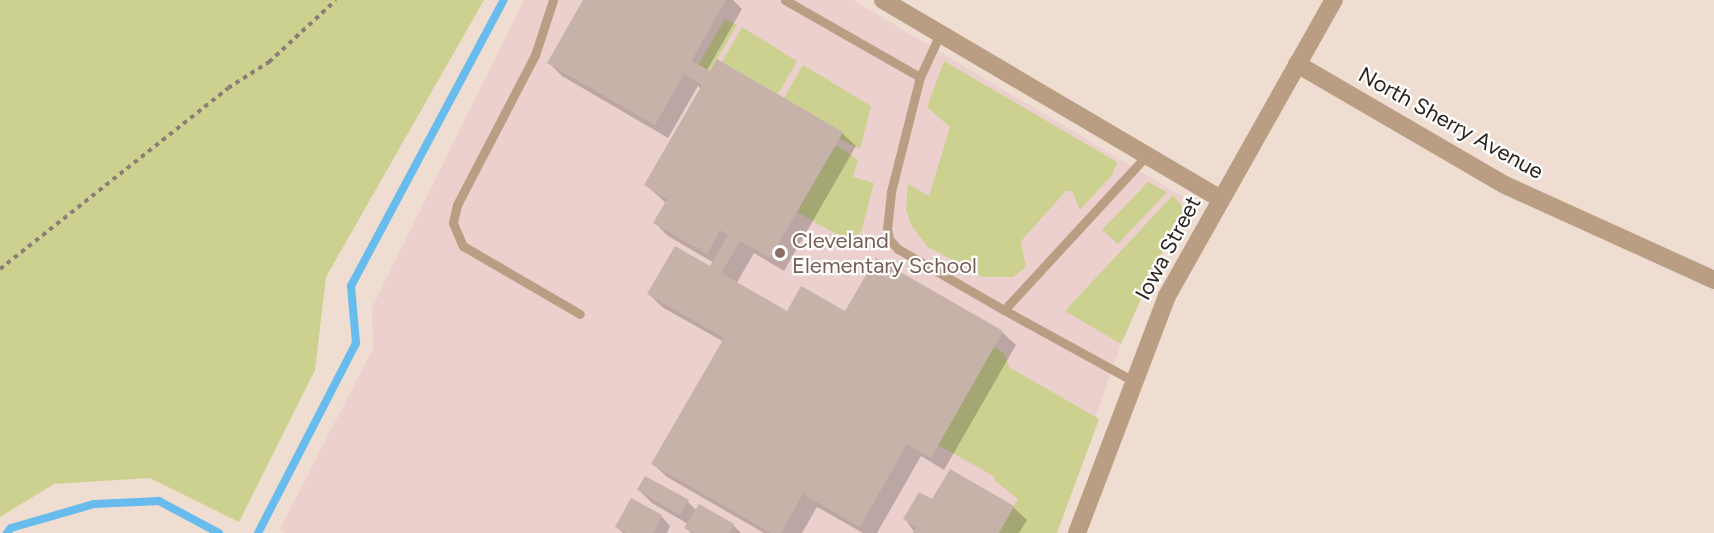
<!DOCTYPE html>
<style>
body{margin:0}
#map{position:relative;width:1714px;height:533px;overflow:hidden;background:#f0ddd1;font-family:Figtree,sans-serif}
div>[style]{position:absolute}
.education>*{inset:0;background:#ebd0ce}
.green>*{inset:0;background:#cdd190}
.shadow>*{inset:0;background:#0003}
.stream>*{height:8px;margin:-4px;padding:0 4px;transform-origin:4px;border-radius:4px;background:#67bbed}
.building>*{inset:0;background:#c6b2a9}
.path>*{height:4px;margin-top:-2px;transform-origin:0;background:repeating-linear-gradient(90deg,#8b7e76 0 4.5px,transparent 0 9px)}
.lane>*{height:9px;margin:-4.5px;padding:0 4.5px;transform-origin:4.5px;border-radius:4.5px;background:#b99e84}
.street>*{height:18px;margin:-9px;padding:0 9px;transform-origin:9px;border-radius:9px;background:#b99e84}
.dots>*{width:16px;height:16px;translate:-50% -50%;box-sizing:border-box;border:3px solid #fff;border-radius:50%}
span{translate:-50% -50%;white-space:nowrap;text-align:center;line-height:1.15;-webkit-text-stroke:4.5px #fff;paint-order:stroke}
.street-label{font-size:22px;color:#2b241f}
.education-label{font-size:22px;color:#785e54}
.left{translate:0 -50%;text-align:left}
</style>
<div id="map">
<div class="education">
<div style="clip-path:polygon(524px 0,853px 0,1185px 198px,1120px 346px,1056px 533px,285px 533px,280px 529px,373px 348px,372px 308px)"></div>
</div>
<div class="green">
<div style="clip-path:polygon(0 0,484px 0,326px 277px,315px 370px,239px 522px,150px 478px,54px 484px,0 517px)"></div>
<div style="clip-path:polygon(725px 19px,737px 25px,710px 71px,698px 65px)"></div>
<div style="clip-path:polygon(742px 27px,797px 61px,778px 94px,722px 62px)"></div>
<div style="clip-path:polygon(944px 61px,1117px 162px,1112px 175px,1080px 210px,1072px 191px,1066px 191px,1021px 241px,1026px 267px,1013px 277px,982px 277px,927px 246px,911px 225px,906px 209px,908px 184px,929px 196px,950px 127px,927px 107px)"></div>
<div style="clip-path:polygon(803px 65px,871px 106px,860px 149px,839px 139px,843px 132px,784px 98px)"></div>
<div style="clip-path:polygon(836px 145px,858px 160px,853px 177px,874px 183px,861px 232px,849px 241px,797px 212px)"></div>
<div style="clip-path:polygon(1148px 182px,1167px 192px,1118px 244px,1102px 230px)"></div>
<div style="clip-path:polygon(1173px 195px,1183px 208px,1183px 223px,1160px 256px,1121px 344px,1065px 311px)"></div>
<div style="clip-path:polygon(994px 347px,1004px 353px,1009px 367px,1099px 419px,1057px 533px,999px 533px,1018px 499px,994px 480px,995px 477px,938px 445px)"></div>
</div>
<div class="shadow">
<div style="clip-path:polygon(585px 0,733px 0,742px 9px,707px 70px,842px 133px,856px 146px,784px 271px,754px 253px,736px 284px,787px 313px,845px 313px,1002px 332px,1016px 345px,944px 470px,921px 456px,877px 533px,863px 533px,817px 507px,802px 533px,764px 533px,667px 477px,653px 464px,724px 342px,662px 307px,649px 294px,711px 268px,714px 263px,668px 236px,655px 223px,666px 203px,646px 185px,701px 89px,698px 86px,668px 138px,562px 76px,549px 63px)"></div>
<div style="clip-path:polygon(950px 471px,1013px 507px,1027px 520px,1019px 533px,915px 533px,905px 519px,933px 501px)"></div>
<div style="clip-path:polygon(639px 490px,688px 502px,696px 510px,733px 525px,741px 533px,691px 533px,686px 528px,688px 524px,652px 503px)"></div>
<div style="clip-path:polygon(632px 500px,661px 516px,670px 526px,667px 533px,623px 533px,617px 527px)"></div>
</div>
<div class="stream">
<div style="left:7px;top:533px;width:6px;rotate:-51deg"></div>
<div style="left:11px;top:528px;width:86px;rotate:-16.1deg"></div>
<div style="left:94px;top:504px;width:65px;rotate:-2.6deg"></div>
<div style="left:159px;top:501px;width:68px;rotate:28.1deg"></div>
<div style="left:258px;top:533px;width:214px;rotate:-62.7deg"></div>
<div style="left:356px;top:343px;width:57px;rotate:-95deg"></div>
<div style="left:351px;top:286px;width:324px;rotate:-61.9deg"></div>
</div>
<div class="building">
<div style="clip-path:polygon(583px 0,726px 0,691px 61px,710px 71px,717px 59px,843px 132px,770px 258px,740px 241px,721px 273px,787px 311px,801px 286px,845px 311px,876px 258px,1003px 331px,931px 458px,907px 444px,860px 527px,803px 494px,781px 533px,771px 533px,651px 464px,724px 338px,647px 294px,675px 246px,710px 266px,728px 235px,720px 230px,707px 254px,653px 223px,667px 199px,644px 185px,702px 85px,684px 74px,655px 125px,547px 63px)"></div>
<div style="clip-path:polygon(950px 469px,1014px 506px,999px 533px,913px 533px,916px 527px,903px 519px,919px 492px,932px 499px)"></div>
<div style="clip-path:polygon(645px 476px,689px 500px,680px 515px,637px 490px)"></div>
<div style="clip-path:polygon(631px 498px,662px 515px,653px 533px,626px 533px,615px 527px)"></div>
<div style="clip-path:polygon(699px 504px,734px 524px,729px 533px,693px 533px,684px 528px)"></div>
</div>
<div class="path">
<div style="left:0;top:269px;width:291px;rotate:-38.4deg"></div>
<div style="left:228px;top:88px;width:49px;rotate:-32.4deg"></div>
<div style="left:269px;top:62px;width:91px;rotate:-42.8deg"></div>
</div>
<div class="lane">
<div style="left:553px;top:0;width:58px;rotate:108.1deg"></div>
<div style="left:535px;top:55px;width:169px;rotate:117.5deg"></div>
<div style="left:457px;top:205px;width:18px;rotate:103deg"></div>
<div style="left:453px;top:223px;width:25px;rotate:67deg"></div>
<div style="left:463px;top:246px;width:135px;rotate:30.2deg"></div>
<div style="left:785px;top:0;width:155px;rotate:29.7deg"></div>
<div style="left:940px;top:34px;width:47px;rotate:114.9deg"></div>
<div style="left:920px;top:77px;width:119px;rotate:104.2deg"></div>
<div style="left:891px;top:192px;width:36px;rotate:96deg"></div>
<div style="left:887px;top:228px;width:11px;rotate:80deg"></div>
<div style="left:889px;top:239px;width:13px;rotate:48deg"></div>
<div style="left:898px;top:249px;width:122px;rotate:29.9deg"></div>
<div style="left:1004px;top:310px;width:209px;rotate:-47.3deg"></div>
<div style="left:1004px;top:310px;width:147px;rotate:28.8deg"></div>
</div>
<div class="street">
<div style="left:883px;top:0;width:392px;rotate:30.5deg"></div>
<div style="left:1297px;top:64px;width:241px;rotate:30.2deg"></div>
<div style="left:1505px;top:185px;width:230px;rotate:24.4deg"></div>
<div style="left:1077px;top:533px;width:254px;rotate:-69.2deg"></div>
<div style="left:1167px;top:296px;width:340px;rotate:-60.6deg"></div>
</div>
<div class="dots">
<div style="left:780px;top:253px;background:#8d6e63"></div>
</div>
<div class="street-label">
<span style="left:1451px;top:123px;rotate:29deg">North Sherry Avenue</span>
<span style="left:1168px;top:248px;rotate:-62deg">Iowa Street</span>
</div>
<div class="education-label">
<span class="left" style="left:792px;top:253px">Cleveland<br>Elementary School</span>
</div>
</div>
